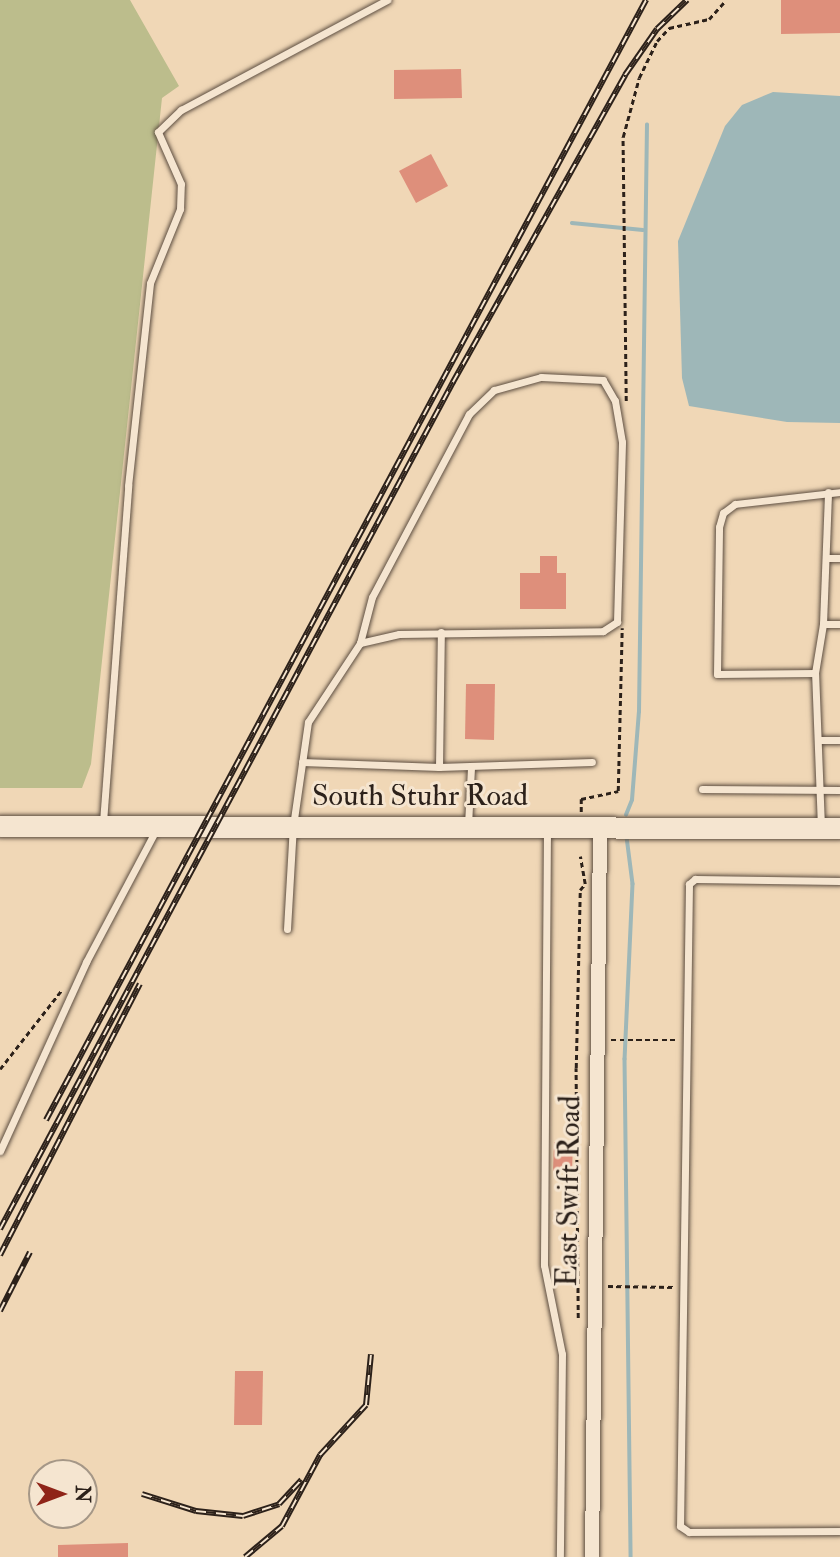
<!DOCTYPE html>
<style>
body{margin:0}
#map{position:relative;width:840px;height:1557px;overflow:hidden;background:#f0d7b6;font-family:"IM FELL Double Pica",serif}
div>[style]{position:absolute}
.green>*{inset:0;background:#bcbd8c}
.water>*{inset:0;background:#9eb7b8}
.stream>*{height:3.5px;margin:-1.75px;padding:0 1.75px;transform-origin:1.75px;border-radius:1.75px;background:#9eb7b8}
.building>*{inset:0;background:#de8f7b}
.path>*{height:2.5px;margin-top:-1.25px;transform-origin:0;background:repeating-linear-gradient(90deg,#2c211a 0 5px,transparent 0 8.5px)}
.roads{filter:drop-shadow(0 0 2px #5d4e41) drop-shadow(0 0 2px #5d4e41)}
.service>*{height:7px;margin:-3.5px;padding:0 3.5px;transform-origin:3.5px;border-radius:3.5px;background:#f5e5d0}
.minor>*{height:14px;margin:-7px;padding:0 7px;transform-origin:7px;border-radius:7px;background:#f5e5d0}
.secondary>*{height:21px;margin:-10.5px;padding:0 10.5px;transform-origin:10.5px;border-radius:10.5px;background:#f5e5d0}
.rail>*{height:6px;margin-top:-3px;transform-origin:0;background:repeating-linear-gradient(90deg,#f5e5d0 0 10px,#2c211a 0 20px);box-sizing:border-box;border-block:2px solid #2c211a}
span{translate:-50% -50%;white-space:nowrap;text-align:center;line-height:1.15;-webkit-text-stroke:6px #f5e5d0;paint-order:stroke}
.street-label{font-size:30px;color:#2c211a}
.north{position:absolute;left:28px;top:1459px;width:70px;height:70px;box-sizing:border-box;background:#f5e5d0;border:2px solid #a59787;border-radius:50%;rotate:90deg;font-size:19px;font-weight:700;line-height:28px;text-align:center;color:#2c211a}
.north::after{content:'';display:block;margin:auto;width:24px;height:32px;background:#8f2418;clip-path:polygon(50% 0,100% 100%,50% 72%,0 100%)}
</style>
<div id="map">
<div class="green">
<div style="clip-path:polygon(0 0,130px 0,179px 86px,162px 98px,91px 764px,82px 788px,0 788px)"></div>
</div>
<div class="water">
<div style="clip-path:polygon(773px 92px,840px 96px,840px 423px,787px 422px,689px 406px,682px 378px,678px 241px,725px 126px,742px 105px)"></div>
</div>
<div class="stream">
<div style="left:572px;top:223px;width:71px;rotate:5.6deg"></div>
<div style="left:626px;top:815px;width:16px;rotate:-68deg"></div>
<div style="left:632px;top:800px;width:88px;rotate:-85.5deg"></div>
<div style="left:639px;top:712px;width:587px;rotate:-89.22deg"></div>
<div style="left:627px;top:837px;width:47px;rotate:82.7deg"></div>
<div style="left:633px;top:884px;width:175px;rotate:92.6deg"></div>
<div style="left:625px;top:1059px;width:498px;rotate:89.3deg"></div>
</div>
<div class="building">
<div style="clip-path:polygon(781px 0,840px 0,840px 33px,781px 34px)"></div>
<div style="clip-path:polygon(461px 69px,462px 98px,394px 99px,394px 70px)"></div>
<div style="clip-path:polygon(431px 154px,448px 186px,416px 203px,399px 171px)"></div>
<div style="clip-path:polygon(540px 556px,557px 556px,557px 573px,566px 573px,566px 609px,520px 609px,520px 573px,540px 573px)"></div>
<div style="clip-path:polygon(466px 684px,495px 684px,494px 740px,465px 739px)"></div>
<div style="clip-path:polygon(554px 1142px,573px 1142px,572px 1171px,553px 1171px)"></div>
<div style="clip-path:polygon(235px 1371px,263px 1371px,262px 1425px,234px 1425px)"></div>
<div style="clip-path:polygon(128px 1543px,128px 1557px,58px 1557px,58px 1545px)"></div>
</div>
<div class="path">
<div style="left:626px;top:401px;width:264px;rotate:-90.7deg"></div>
<div style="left:623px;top:137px;width:61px;rotate:-74.8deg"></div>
<div style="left:639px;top:78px;width:41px;rotate:-64.1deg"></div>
<div style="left:657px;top:41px;width:18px;rotate:-47deg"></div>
<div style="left:669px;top:28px;width:41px;rotate:-12.7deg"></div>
<div style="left:709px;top:19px;width:25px;rotate:-48deg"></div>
<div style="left:581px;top:812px;width:13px;rotate:-90deg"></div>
<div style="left:581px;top:799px;width:38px;rotate:-12deg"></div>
<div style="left:618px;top:791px;width:163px;rotate:-88.6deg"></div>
<div style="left:611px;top:1040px;width:65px"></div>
<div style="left:0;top:1069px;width:99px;rotate:-52deg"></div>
<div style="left:608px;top:1286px;width:66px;rotate:0.9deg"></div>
<div style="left:578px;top:1318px;width:250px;rotate:-90.5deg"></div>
<div style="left:576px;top:1068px;width:178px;rotate:-88.7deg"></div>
<div style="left:580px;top:890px;width:8px;rotate:-50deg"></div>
<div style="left:585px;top:884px;width:28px;rotate:-100deg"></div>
</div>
<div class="roads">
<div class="service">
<div style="left:827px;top:558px;width:13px"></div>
<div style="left:823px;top:624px;width:17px"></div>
<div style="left:815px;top:673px;width:98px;rotate:179.4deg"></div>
<div style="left:717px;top:674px;width:147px;rotate:-89.2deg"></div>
<div style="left:719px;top:527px;width:15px;rotate:-74deg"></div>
<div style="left:723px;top:513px;width:15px;rotate:-37deg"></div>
<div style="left:735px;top:504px;width:106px;rotate:-6.5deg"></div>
<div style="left:820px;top:740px;width:20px"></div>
<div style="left:302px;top:762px;width:137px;rotate:2.1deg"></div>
<div style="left:439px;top:767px;width:153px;rotate:-1.9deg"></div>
<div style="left:439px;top:767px;width:135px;rotate:-89.2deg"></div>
<div style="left:702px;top:789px;width:138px;rotate:0.4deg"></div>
<div style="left:103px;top:822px;width:337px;rotate:-85.7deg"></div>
<div style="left:128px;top:486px;width:204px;rotate:-83.8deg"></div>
<div style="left:150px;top:283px;width:80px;rotate:-67.9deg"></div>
<div style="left:180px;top:209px;width:25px;rotate:-88deg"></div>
<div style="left:181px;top:184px;width:57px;rotate:-113.9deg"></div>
<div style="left:158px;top:132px;width:32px;rotate:-44deg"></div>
<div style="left:181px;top:110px;width:234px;rotate:-28.1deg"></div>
<div style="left:468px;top:825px;width:58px;rotate:-87deg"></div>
<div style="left:821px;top:827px;width:154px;rotate:-92.2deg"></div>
<div style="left:815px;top:673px;width:50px;rotate:-80.7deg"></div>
<div style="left:823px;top:624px;width:132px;rotate:-87.8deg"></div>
<div style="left:547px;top:829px;width:436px;rotate:90.4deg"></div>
<div style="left:544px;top:1265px;width:91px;rotate:78.6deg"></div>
<div style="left:562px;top:1354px;width:203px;rotate:90.6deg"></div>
<div style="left:840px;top:881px;width:145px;rotate:-179.2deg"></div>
<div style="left:695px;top:879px;width:8px;rotate:140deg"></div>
<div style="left:689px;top:884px;width:642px;rotate:90.8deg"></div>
<div style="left:680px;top:1526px;width:11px;rotate:34deg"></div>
<div style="left:689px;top:1532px;width:151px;rotate:-0.4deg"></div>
<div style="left:287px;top:929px;width:103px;rotate:-86.7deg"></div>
<div style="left:293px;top:826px;width:105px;rotate:-81.8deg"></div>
<div style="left:308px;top:722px;width:95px;rotate:-56.6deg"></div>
<div style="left:360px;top:643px;width:40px;rotate:-13deg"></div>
<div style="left:399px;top:634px;width:204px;rotate:-0.8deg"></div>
<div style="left:603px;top:631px;width:17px;rotate:-33deg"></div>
<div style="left:617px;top:622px;width:180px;rotate:-88.4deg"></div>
<div style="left:622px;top:442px;width:42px;rotate:-99.7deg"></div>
<div style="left:615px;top:401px;width:24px;rotate:-120deg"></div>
<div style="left:603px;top:380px;width:62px;rotate:-177.2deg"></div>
<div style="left:541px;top:377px;width:49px;rotate:164.5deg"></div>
<div style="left:494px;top:390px;width:35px;rotate:136deg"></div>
<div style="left:469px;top:414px;width:207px;rotate:117.9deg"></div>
<div style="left:372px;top:597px;width:48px;rotate:104.6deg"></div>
<div style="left:0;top:1151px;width:208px;rotate:-65.5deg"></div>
<div style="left:86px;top:962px;width:152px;rotate:-62.1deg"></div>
</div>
<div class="minor">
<div style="left:592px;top:1557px;width:731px;rotate:-89.37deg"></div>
</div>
<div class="secondary">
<div style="left:0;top:826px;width:840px;rotate:0.14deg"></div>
</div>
</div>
<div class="rail">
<div style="left:46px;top:1120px;width:1271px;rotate:-61.82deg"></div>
<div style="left:0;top:1229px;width:961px;rotate:-61.86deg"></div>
<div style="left:453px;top:382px;width:352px;rotate:-60.7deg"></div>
<div style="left:625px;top:75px;width:56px;rotate:-55.2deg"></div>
<div style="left:657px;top:29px;width:42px;rotate:-44deg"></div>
<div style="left:0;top:1255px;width:305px;rotate:-62.7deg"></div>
<div style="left:0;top:1311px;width:66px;rotate:-63deg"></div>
<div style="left:142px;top:1494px;width:57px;rotate:17.5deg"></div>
<div style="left:196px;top:1511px;width:47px;rotate:6.1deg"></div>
<div style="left:243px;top:1516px;width:38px;rotate:-18deg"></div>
<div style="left:279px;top:1504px;width:33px;rotate:-47deg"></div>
<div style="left:245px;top:1557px;width:48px;rotate:-40deg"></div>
<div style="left:282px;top:1526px;width:81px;rotate:-61.8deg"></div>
<div style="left:320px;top:1455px;width:68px;rotate:-47.4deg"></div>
<div style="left:366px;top:1405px;width:51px;rotate:-84.4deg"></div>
</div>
<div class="street-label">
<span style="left:420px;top:796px">South Stuhr Road</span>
<span style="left:569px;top:1191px;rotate:-89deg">East Swift Road</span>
</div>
<div class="north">N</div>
</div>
